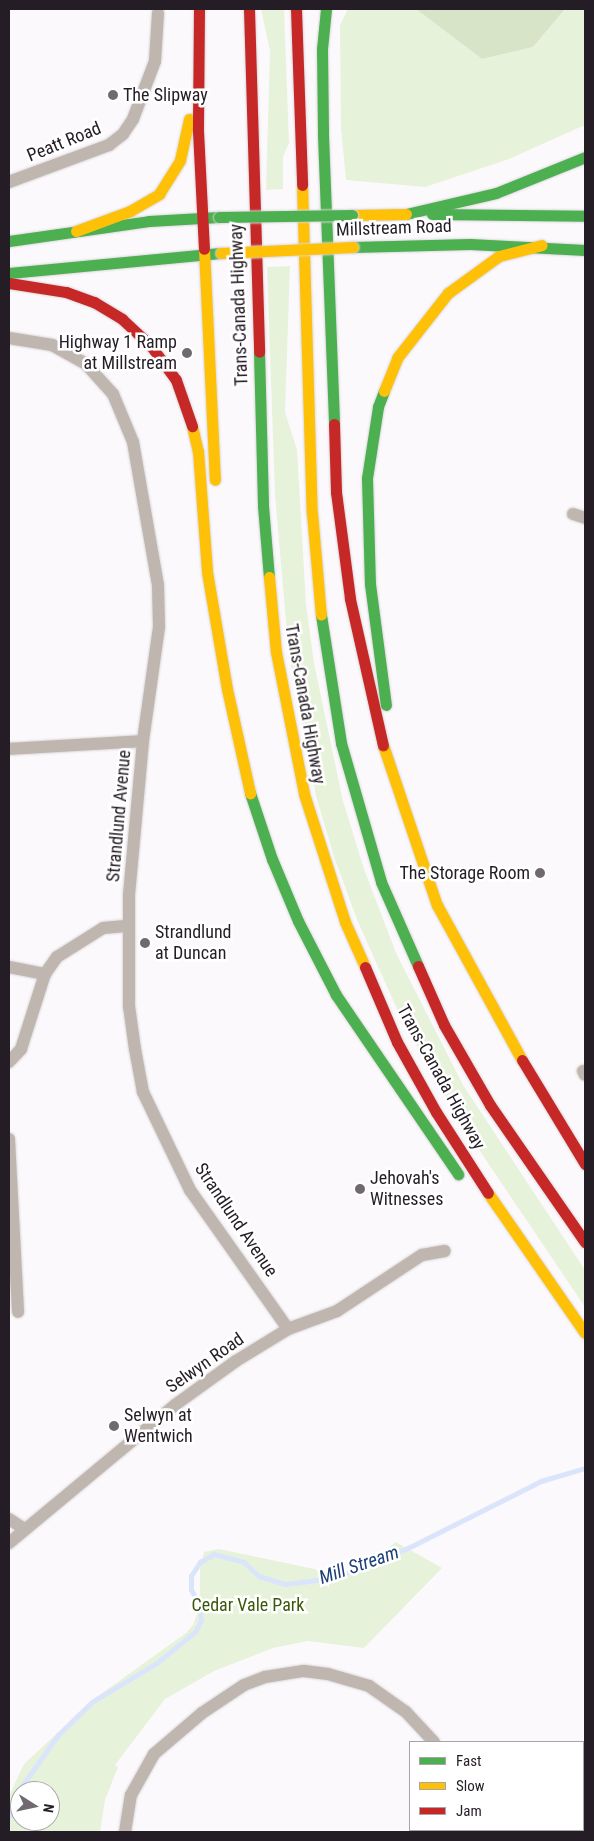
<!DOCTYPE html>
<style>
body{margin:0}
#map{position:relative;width:594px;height:1841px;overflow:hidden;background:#fcf9fc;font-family:"Roboto Condensed",sans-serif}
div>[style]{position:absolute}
.green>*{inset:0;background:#e7f2da}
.forest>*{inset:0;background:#d7e4c8}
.stream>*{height:4.5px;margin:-2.25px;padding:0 2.25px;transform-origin:2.25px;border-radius:2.25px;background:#dae5fb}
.roads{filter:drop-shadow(0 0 1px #d9d7d9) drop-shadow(0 0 1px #d9d7d9)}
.street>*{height:12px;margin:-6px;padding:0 6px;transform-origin:6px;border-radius:6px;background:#c0b6b0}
.fast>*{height:11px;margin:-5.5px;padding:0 5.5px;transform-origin:5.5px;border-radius:5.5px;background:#4caf50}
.slow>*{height:11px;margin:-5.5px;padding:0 5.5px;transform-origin:5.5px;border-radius:5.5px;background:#ffc107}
.jam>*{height:11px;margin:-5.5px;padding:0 5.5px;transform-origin:5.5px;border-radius:5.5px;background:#c62828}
.bridges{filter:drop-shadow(0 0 1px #d9d7d9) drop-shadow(0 0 1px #d9d7d9)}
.fast-bridge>*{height:11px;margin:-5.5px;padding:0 5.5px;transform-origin:5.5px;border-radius:5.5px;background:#4caf50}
.slow-bridge>*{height:11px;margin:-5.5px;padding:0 5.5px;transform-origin:5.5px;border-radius:5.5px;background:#ffc107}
.dots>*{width:14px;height:14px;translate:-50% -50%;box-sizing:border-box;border:2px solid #fff;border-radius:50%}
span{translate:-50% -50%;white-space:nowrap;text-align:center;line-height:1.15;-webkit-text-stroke:5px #fff;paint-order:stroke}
.poi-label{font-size:18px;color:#251d25}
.left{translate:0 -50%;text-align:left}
.right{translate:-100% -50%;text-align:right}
.street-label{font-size:18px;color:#251d25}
.park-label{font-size:18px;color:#3b5808}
.water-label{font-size:19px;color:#1c3f78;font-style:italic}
.frame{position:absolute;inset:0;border:10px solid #251d25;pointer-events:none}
.legend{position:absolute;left:409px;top:1741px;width:175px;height:90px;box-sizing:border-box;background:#fff;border:1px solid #a8a5a8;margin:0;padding:6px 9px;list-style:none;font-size:15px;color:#251d25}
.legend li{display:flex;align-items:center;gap:10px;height:25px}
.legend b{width:25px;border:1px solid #a8a5a8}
.north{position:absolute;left:10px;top:1781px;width:50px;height:50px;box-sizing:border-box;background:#fff;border:1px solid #a8a5a8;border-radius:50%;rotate:100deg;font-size:14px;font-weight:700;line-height:20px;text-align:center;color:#251d25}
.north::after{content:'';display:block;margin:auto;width:18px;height:22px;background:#706a70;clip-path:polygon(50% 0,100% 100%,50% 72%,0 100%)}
</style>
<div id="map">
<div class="green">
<div style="clip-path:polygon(261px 9px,284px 9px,289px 143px,283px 157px,283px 189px,266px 190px,270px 51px)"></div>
<div style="clip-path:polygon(348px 9px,416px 9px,482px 59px,533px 47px,565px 9px,585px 9px,585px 125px,509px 159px,425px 187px,346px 180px,341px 128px,340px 25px)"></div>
<div style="clip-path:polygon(290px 266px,285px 412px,297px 450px,306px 604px,314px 663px,343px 801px,364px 869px,396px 953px,463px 1085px,585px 1270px,585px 1307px,461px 1123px,402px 1020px,358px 922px,334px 857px,316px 796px,289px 656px,275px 495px,267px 267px)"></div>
<div style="clip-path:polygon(evenodd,396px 1542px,442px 1568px,364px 1648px,308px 1641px,273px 1648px,214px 1671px,165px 1699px,115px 1765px,118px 1767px,105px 1800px,100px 1832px,9px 1832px,9px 1796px,24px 1764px,94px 1699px,186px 1633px,193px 1625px,200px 1606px,200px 1569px,204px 1552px,219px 1549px,333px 1573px,350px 1572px,366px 1564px,396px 1542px,20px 1791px,50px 1791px,50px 1821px,20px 1821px,20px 1791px)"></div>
</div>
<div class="forest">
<div style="clip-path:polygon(416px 9px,565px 9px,533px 47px,482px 59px)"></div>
</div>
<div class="stream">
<div style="left:9px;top:1817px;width:25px;rotate:-72deg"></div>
<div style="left:17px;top:1793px;width:71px;rotate:-54.7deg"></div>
<div style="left:58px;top:1735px;width:47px;rotate:-44.1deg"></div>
<div style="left:92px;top:1702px;width:76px;rotate:-31deg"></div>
<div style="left:157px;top:1663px;width:50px;rotate:-39.4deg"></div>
<div style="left:196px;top:1631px;width:12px;rotate:-66deg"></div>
<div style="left:201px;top:1620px;width:16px;rotate:-97deg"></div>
<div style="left:199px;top:1604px;width:16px;rotate:-120deg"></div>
<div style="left:191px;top:1590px;width:14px;rotate:-90deg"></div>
<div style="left:191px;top:1576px;width:17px;rotate:-57deg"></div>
<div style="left:200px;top:1562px;width:16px;rotate:-30deg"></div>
<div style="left:214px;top:1554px;width:31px;rotate:15deg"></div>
<div style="left:244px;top:1562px;width:21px;rotate:43deg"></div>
<div style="left:259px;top:1576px;width:27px;rotate:17deg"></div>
<div style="left:285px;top:1584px;width:32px;rotate:-7deg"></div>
<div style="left:317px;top:1580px;width:34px;rotate:-14deg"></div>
<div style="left:350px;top:1572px;width:63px;rotate:-22.5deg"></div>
<div style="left:408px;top:1548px;width:149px;rotate:-26.7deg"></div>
<div style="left:541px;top:1481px;width:46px;rotate:-16.5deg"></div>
</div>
<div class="roads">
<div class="street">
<div style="left:9px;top:182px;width:107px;rotate:-20.3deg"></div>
<div style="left:109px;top:145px;width:18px;rotate:-38deg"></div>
<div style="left:123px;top:134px;width:18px;rotate:-56deg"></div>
<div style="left:133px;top:119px;width:62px;rotate:-69.2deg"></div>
<div style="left:155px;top:61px;width:48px;rotate:-86.4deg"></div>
<div style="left:9px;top:338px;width:44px;rotate:9.2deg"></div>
<div style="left:52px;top:345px;width:38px;rotate:29deg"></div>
<div style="left:85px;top:363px;width:42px;rotate:47.9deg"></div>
<div style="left:113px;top:394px;width:52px;rotate:67.4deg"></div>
<div style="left:133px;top:442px;width:145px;rotate:80.1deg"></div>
<div style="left:158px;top:585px;width:42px;rotate:88.6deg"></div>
<div style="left:159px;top:627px;width:115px;rotate:98deg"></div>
<div style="left:143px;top:741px;width:155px;rotate:95.2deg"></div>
<div style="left:129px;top:895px;width:111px;rotate:90deg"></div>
<div style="left:129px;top:1006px;width:43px;rotate:82.1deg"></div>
<div style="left:135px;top:1049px;width:44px;rotate:79.5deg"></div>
<div style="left:143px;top:1092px;width:109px;rotate:64.4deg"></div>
<div style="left:190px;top:1190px;width:170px;rotate:54.8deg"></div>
<div style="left:573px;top:514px;width:13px;rotate:18deg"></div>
<div style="left:9px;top:749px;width:134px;rotate:-3.4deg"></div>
<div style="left:9px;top:967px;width:37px;rotate:11deg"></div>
<div style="left:9px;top:1062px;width:18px;rotate:-47deg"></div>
<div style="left:21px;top:1049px;width:79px;rotate:-72.3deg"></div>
<div style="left:45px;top:974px;width:21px;rotate:-55deg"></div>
<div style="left:57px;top:957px;width:54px;rotate:-32.2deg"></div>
<div style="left:103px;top:928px;width:25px;rotate:-5deg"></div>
<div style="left:583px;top:1071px;width:4px;rotate:63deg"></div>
<div style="left:9px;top:1139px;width:173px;rotate:87deg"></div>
<div style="left:9px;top:1519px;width:17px;rotate:33deg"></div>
<div style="left:9px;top:1543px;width:216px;rotate:-39.7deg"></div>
<div style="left:175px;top:1405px;width:75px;rotate:-35.8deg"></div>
<div style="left:236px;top:1361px;width:61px;rotate:-31.6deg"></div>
<div style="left:288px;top:1329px;width:52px;rotate:-20.2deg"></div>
<div style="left:337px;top:1311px;width:102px;rotate:-33.4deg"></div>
<div style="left:422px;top:1255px;width:23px;rotate:-10deg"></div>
<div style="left:515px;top:1830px;width:4px;rotate:34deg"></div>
<div style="left:125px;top:1832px;width:37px;rotate:-81deg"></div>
<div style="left:131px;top:1795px;width:47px;rotate:-60.7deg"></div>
<div style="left:154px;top:1754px;width:63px;rotate:-40.5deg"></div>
<div style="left:202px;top:1713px;width:50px;rotate:-33.7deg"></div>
<div style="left:244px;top:1685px;width:22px;rotate:-21deg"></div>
<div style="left:265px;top:1677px;width:39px;rotate:-9deg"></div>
<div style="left:304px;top:1671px;width:24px;rotate:7deg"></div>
<div style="left:328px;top:1674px;width:43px;rotate:16.3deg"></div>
<div style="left:369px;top:1686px;width:45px;rotate:35.1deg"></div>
<div style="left:406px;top:1712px;width:41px;rotate:47deg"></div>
</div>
<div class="fast">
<div style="left:326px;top:9px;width:40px;rotate:95.7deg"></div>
<div style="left:322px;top:49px;width:86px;rotate:89.3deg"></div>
<div style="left:323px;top:135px;width:289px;rotate:87.8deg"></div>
<div style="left:406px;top:214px;width:92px;rotate:-13.1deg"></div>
<div style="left:496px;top:193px;width:96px;rotate:-22deg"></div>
<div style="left:432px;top:214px;width:153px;rotate:0.7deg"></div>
<div style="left:9px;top:241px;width:141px;rotate:-8.1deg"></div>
<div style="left:149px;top:221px;width:70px;rotate:-3.3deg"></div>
<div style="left:353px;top:247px;width:117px;rotate:-1.5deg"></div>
<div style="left:470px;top:244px;width:115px;rotate:3deg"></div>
<div style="left:9px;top:273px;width:212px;rotate:-5.4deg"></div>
<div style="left:259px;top:352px;width:154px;rotate:88.5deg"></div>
<div style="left:263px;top:506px;width:71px;rotate:85.2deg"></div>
<div style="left:384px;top:391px;width:17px;rotate:111deg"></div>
<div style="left:378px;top:407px;width:72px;rotate:98.8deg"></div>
<div style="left:367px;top:478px;width:106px;rotate:88.4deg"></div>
<div style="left:370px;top:584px;width:122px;rotate:82.5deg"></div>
<div style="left:321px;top:615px;width:130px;rotate:81.1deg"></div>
<div style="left:341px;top:743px;width:145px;rotate:73.9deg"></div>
<div style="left:381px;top:882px;width:92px;rotate:66.2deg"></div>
<div style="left:250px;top:793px;width:70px;rotate:71.6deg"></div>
<div style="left:272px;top:859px;width:67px;rotate:67.2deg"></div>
<div style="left:298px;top:921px;width:83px;rotate:62.8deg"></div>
<div style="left:336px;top:995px;width:217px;rotate:55.7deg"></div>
</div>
<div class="slow">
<div style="left:302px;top:185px;width:328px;rotate:88.3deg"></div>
<div style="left:312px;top:513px;width:102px;rotate:85deg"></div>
<div style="left:352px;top:215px;width:54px;rotate:-1.1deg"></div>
<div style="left:76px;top:231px;width:58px;rotate:-20.3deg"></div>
<div style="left:130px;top:211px;width:34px;rotate:-30deg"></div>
<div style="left:159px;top:194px;width:40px;rotate:-58deg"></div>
<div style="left:180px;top:160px;width:42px;rotate:-77.6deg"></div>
<div style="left:204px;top:249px;width:231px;rotate:87.3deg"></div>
<div style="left:384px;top:391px;width:35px;rotate:-68deg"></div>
<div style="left:397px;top:358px;width:83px;rotate:-51.9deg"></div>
<div style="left:448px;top:293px;width:63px;rotate:-36deg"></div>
<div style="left:499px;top:256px;width:44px;rotate:-14.3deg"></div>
<div style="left:192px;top:426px;width:26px;rotate:77deg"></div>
<div style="left:198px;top:451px;width:121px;rotate:85.7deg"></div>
<div style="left:207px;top:572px;width:119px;rotate:80.3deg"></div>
<div style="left:227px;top:689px;width:107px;rotate:77.5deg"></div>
<div style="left:269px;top:577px;width:75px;rotate:84.7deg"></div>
<div style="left:276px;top:652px;width:145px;rotate:78.8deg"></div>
<div style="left:304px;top:794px;width:134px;rotate:72.2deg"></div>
<div style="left:345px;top:922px;width:49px;rotate:66deg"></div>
<div style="left:383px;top:745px;width:169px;rotate:71.4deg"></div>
<div style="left:437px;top:905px;width:177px;rotate:61.3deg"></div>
<div style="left:488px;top:1193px;width:170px;rotate:55.3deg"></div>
</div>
<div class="jam">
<div style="left:199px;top:9px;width:122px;rotate:90.5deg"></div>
<div style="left:198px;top:131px;width:118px;rotate:87.1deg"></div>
<div style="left:249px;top:9px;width:343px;rotate:88.3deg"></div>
<div style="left:296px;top:9px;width:176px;rotate:88deg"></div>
<div style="left:9px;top:283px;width:58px;rotate:9deg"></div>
<div style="left:66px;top:292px;width:30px;rotate:20deg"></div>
<div style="left:94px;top:302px;width:33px;rotate:31deg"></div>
<div style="left:122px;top:319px;width:40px;rotate:43deg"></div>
<div style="left:151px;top:346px;width:42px;rotate:53.7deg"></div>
<div style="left:176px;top:380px;width:49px;rotate:70.8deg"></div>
<div style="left:334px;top:424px;width:68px;rotate:88.3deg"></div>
<div style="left:336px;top:492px;width:108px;rotate:82.5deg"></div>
<div style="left:350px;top:599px;width:150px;rotate:77.3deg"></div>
<div style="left:418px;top:966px;width:64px;rotate:66.2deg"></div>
<div style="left:444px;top:1025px;width:92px;rotate:60.1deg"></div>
<div style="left:490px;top:1105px;width:167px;rotate:55.3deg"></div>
<div style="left:365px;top:967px;width:82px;rotate:66.9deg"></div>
<div style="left:397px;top:1042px;width:80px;rotate:60.9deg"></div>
<div style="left:436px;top:1112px;width:96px;rotate:57.3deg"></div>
<div style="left:522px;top:1060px;width:122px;rotate:58.8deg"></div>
</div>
</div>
<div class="bridges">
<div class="fast-bridge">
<div style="left:219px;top:217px;width:133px;rotate:-0.9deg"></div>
</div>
<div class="slow-bridge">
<div style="left:221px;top:253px;width:132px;rotate:-2.6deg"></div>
</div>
</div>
<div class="dots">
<div style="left:113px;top:95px;background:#706a70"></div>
<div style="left:187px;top:353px;background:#706a70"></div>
<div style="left:540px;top:873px;background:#706a70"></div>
<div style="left:145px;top:943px;background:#706a70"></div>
<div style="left:360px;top:1189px;background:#706a70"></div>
<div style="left:114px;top:1426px;background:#706a70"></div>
</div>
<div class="poi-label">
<span class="left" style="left:123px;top:95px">The Slipway</span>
<span class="right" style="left:177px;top:353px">Highway 1 Ramp<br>at Millstream</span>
<span class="right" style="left:530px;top:873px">The Storage Room</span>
<span class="left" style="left:155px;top:943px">Strandlund<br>at Duncan</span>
<span class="left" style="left:370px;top:1189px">Jehovah's<br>Witnesses</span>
<span class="left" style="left:124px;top:1426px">Selwyn at<br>Wentwich</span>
</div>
<div class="street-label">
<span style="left:64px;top:142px;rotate:-22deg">Peatt Road</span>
<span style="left:394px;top:228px;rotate:-2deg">Millstream Road</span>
<span style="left:239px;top:305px;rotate:-92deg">Trans-Canada Highway</span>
<span style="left:305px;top:704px;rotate:80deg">Trans-Canada Highway</span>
<span style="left:119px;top:816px;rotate:-85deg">Strandlund Avenue</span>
<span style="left:441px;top:1077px;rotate:61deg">Trans-Canada Highway</span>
<span style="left:236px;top:1220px;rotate:56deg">Strandlund Avenue</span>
<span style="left:205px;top:1363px;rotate:-35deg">Selwyn Road</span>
</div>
<div class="park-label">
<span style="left:248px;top:1605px">Cedar Vale Park</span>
</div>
<div class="water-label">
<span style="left:359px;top:1565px;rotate:-19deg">Mill Stream</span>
</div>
<div class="frame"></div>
<ul class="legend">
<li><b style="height:6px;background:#4caf50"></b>Fast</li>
<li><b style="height:6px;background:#ffc107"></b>Slow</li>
<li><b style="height:6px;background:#c62828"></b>Jam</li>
</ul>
<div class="north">N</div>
</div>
